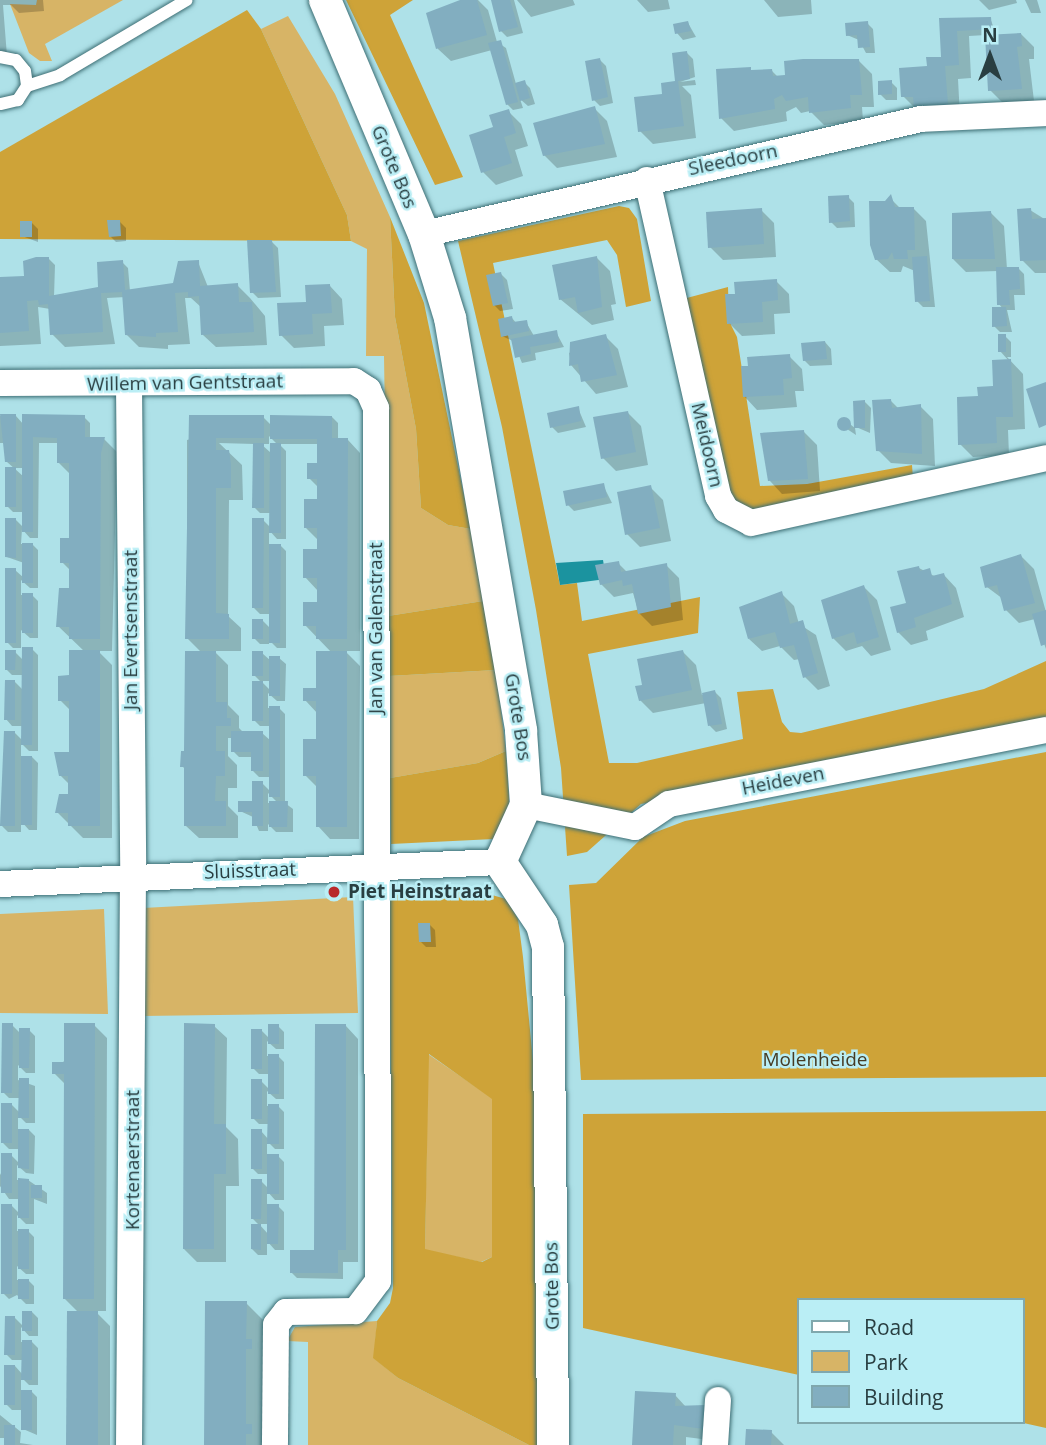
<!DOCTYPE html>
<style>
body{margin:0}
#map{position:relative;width:1046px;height:1445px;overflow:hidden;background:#aee1e8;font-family:"Open Sans",sans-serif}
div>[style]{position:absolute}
.green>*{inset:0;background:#d7b466}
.forest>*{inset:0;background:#cea338}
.water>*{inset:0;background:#1b939f}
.shadow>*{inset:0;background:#0003}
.building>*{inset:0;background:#82aec0}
.round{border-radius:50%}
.roads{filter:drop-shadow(0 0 2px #3d6e74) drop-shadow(0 0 2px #3d6e74)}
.service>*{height:12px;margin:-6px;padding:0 6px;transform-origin:6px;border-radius:6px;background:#fff}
.minor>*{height:26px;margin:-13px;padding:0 13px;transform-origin:13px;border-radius:13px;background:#fff}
.tertiary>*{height:32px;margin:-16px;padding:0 16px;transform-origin:16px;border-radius:16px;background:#fff}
.dots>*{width:19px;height:19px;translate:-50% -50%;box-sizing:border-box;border:4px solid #baeef5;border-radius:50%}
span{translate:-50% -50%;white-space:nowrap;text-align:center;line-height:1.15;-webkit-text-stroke:5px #baeef5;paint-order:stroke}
.street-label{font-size:19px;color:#293e41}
.poi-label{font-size:19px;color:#293e41;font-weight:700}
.left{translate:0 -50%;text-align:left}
.park-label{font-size:19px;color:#453b24}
.legend{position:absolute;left:797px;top:1298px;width:228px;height:126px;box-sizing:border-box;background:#baeef5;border:2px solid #80a8ad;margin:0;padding:9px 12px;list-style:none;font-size:21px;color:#293e41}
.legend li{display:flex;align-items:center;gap:14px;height:35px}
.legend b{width:35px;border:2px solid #80a8ad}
.north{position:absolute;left:955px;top:21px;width:70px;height:70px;-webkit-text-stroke:5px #baeef5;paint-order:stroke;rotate:0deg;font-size:19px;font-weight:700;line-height:28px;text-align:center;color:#293e41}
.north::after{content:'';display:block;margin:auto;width:24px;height:32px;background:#293e41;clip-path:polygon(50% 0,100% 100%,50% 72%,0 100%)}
</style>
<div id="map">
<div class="green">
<div style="clip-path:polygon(37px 0,123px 0,45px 44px,52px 61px,40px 61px,29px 53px,10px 4px,36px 5px)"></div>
<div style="clip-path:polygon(288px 16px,335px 94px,390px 217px,395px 317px,416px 429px,421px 508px,448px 525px,471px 529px,483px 601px,388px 616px,384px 356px,366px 356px,367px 249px,351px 241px,347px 215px,261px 29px)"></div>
<div style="clip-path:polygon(496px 670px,506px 751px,478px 763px,390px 778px,389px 676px)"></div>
<div style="clip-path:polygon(353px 897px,358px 1013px,142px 1016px,143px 908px)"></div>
<div style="clip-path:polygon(104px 909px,108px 1014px,0 1013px,0 914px)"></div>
<div style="clip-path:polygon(428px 1054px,492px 1098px,492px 1257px,481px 1262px,425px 1250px)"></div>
<div style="clip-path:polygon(377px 1321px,374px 1358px,398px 1378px,529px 1445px,308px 1445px,308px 1342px,287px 1341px,295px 1327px)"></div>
</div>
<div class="forest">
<div style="clip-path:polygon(346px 0,413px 0,390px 15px,463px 177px,435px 185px)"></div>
<div style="clip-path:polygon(247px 10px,261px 29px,347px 215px,351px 241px,0 239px,0 152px)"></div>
<div style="clip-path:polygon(619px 206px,629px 208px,637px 219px,651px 301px,626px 307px,617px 255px,607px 240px,493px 263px,560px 585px,577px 583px,582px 621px,700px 597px,698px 633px,588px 654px,609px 763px,637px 763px,743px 739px,737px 692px,773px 689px,782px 722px,790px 732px,801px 733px,984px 689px,1046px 661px,1046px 725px,641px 804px,587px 852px,567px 856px,561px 768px,536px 610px,502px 427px,458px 241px)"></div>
<div style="clip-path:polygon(390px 217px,424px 303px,471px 529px,448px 525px,421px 508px,416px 429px,395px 317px)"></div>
<div style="clip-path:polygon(728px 287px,729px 321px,737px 337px,760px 486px,807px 484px,912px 465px,914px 491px,780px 526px,720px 496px,683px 299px)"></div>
<div style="clip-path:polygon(483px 601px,496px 670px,389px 676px,388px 616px)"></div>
<div style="clip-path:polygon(506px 751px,511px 826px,494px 839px,391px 844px,390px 778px,478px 763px)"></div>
<div style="clip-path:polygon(1046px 752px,1046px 1077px,581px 1080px,569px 885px,596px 883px,643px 837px,685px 821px)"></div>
<div style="clip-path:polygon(evenodd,471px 889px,506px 899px,518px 919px,523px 957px,537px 1103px,542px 1445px,529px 1445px,398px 1378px,373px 1358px,377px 1321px,390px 1303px,393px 1288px,389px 901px,391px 895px,471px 889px,429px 1054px,492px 1099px,492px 1257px,482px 1262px,425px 1249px,429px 1054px)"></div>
<div style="clip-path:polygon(1046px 1111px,1046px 1428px,1019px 1422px,1023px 1422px,1023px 1300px,799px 1300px,799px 1375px,583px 1328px,583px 1114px)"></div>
</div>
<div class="water">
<div style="clip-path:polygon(603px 560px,606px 579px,560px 585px,556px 563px)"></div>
</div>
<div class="shadow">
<div style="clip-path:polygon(0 0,43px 0,44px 11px,19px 13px,11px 5px,3px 5px,7px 56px,0 56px)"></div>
<div style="clip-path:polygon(467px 0,478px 0,488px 10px,497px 42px,506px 48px,516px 84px,524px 82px,530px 88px,535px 104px,528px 106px,520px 99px,523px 108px,513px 110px,507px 104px,492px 50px,451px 61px,438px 49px,428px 14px)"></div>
<div style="clip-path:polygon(492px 0,514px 0,523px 33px,507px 37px,501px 31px)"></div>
<div style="clip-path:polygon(517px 0,573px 0,575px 5px,531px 17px)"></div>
<div style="clip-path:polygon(637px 0,668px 0,670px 9px,648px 12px)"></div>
<div style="clip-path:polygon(764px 0,811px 0,812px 14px,778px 17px)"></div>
<div style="clip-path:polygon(979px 0,1016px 0,1017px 3px,989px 10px)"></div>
<div style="clip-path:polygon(1025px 0,1037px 0,1041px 13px,1031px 13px)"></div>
<div style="clip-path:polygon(990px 18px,997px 36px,1021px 34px,1034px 47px,1034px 59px,1029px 59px,1034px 101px,1003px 103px,990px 90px,986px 35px,969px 36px,971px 78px,958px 79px,960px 117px,916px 109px,903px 96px,943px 58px,941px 20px)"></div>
<div style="clip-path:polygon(688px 23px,696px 37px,683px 40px,677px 33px)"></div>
<div style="clip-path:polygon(867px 23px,873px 29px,875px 53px,866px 53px,859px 40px,847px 35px)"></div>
<div style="clip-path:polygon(687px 53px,693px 59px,695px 77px,680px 82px,695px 80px,696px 85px,682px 86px,691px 95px,696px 138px,653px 144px,640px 131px,677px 82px)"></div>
<div style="clip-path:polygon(600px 60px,606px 66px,613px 103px,600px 106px,594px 100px)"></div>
<div style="clip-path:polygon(859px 61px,872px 74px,874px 107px,862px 107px,863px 121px,824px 125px,810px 111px,801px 113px,796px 107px,786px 112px,787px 121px,734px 131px,721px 118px,772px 71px,778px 77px)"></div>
<div style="clip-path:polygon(891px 82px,897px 88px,897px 100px,886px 100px,880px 94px)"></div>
<div style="clip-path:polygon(594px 108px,607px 121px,617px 157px,557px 168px,544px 155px)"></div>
<div style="clip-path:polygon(508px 111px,521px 124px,528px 146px,515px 150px,523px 176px,496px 185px,483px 172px,495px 128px)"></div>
<div style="clip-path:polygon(848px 197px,854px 203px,855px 227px,837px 228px,831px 222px)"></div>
<div style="clip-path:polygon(889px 197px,901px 209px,913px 208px,926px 221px,935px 307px,923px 307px,917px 301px,915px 271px,903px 266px,901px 272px,890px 272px,876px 259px)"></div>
<div style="clip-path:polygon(761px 210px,774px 223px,776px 257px,723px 260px,710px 247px)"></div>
<div style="clip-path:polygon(1030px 210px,1046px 220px,1046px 273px,1035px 273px,1022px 260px)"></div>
<div style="clip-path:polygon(991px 213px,1004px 226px,1007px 269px,1018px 268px,1024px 274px,1025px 295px,1014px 295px,1015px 310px,1007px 310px,1012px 332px,1000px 332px,994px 326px,1003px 309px,999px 304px,998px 271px,966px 272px,953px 259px)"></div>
<div style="clip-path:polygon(120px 222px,126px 228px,126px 241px,116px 242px,110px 236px)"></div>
<div style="clip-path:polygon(32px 223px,38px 229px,38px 242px,22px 236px)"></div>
<div style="clip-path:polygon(272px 242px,278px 248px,281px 297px,258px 298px,252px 292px)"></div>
<div style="clip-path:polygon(597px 258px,610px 271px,616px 304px,611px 305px,614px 320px,592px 325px,560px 299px)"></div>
<div style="clip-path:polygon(49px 259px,55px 265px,54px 297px,100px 289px,122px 262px,128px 268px,130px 291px,172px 285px,198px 262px,208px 287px,237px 285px,250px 298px,265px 316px,267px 345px,216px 347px,203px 335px,202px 308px,191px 298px,185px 298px,190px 344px,168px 345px,168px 349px,139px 347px,126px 334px,126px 297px,107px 298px,115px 344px,65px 347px,52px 334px,50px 309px,38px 307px,41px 344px,0 346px,0 280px,24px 278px)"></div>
<div style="clip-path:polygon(501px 274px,507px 280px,513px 309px,500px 311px,494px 305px)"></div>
<div style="clip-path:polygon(776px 281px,789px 294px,790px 313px,774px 314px,775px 334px,742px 336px,729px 323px,737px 296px)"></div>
<div style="clip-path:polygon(330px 286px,342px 299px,344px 325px,324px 326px,325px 346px,294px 348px,281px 335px)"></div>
<div style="clip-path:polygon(512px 318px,517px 324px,526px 322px,534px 336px,556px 332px,564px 347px,535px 353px,536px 360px,522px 363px,513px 341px,502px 336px)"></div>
<div style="clip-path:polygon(605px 336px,618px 349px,628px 387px,596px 394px,571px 365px,569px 353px)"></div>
<div style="clip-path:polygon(1005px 336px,1011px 342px,1011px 357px,1007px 357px,1023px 374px,1025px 429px,1008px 430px,1009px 455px,973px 457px,960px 444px,979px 397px,995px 388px,1009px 361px,1000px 351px)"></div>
<div style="clip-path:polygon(825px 342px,831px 349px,832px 365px,810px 366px,804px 360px)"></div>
<div style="clip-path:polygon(789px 356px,802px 369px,804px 391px,795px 391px,797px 407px,757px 410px,745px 397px)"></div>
<div style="clip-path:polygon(891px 401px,899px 409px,920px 406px,933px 419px,935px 466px,891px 463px,878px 450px)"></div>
<div style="clip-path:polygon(865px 402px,871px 408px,870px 433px,856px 427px)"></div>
<div style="clip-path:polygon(578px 408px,586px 427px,558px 433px,552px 427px)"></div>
<div style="clip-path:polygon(628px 413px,641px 426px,648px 465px,616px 471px,603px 458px)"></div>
<div style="clip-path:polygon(evenodd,0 416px,16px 416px,24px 425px,84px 417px,90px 423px,90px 439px,104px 439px,117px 452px,112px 651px,98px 651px,112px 665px,112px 838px,83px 838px,57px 812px,70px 796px,70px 785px,60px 775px,71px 753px,71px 711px,60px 700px,85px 652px,58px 626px,71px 590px,71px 571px,62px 562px,71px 540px,71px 475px,58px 462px,58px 443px,39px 443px,38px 538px,30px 538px,22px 529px,21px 544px,32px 544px,38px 550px,38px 588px,30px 588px,21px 580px,21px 595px,32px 595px,38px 601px,38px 638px,30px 638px,21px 630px,21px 648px,13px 648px,7px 642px,15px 570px,24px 578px,24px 563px,7px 557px,16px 520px,24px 528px,24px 512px,13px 512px,7px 506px,15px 469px,7px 462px,7px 443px,0 443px,0 416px,14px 468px,24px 468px,24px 477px,14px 468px)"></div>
<div style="clip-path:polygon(evenodd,263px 417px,271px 425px,332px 417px,338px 423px,338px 440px,348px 440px,360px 453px,360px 651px,345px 651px,360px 666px,359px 839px,330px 839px,318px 826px,318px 788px,305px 775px,318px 741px,318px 714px,305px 700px,318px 690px,332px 653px,305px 625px,318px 603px,318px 591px,305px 577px,318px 551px,318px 540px,305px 527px,319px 501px,319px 488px,309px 478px,319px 465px,319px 444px,279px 444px,286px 451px,286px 539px,277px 539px,269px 530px,269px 545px,280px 545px,286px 551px,286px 648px,277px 648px,269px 640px,269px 644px,260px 644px,254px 638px,263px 621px,271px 629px,271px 614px,260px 614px,254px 608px,263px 520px,271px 528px,271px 513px,260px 513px,254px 507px,254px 444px,219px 443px,242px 465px,243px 500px,229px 500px,228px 616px,241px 628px,241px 651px,214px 651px,228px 665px,228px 705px,239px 716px,239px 728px,244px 733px,262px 733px,271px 741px,271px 726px,260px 726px,254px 720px,262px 683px,254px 675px,262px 653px,271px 661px,279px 658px,286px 664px,285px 701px,277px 701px,268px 693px,268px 708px,279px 708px,285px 714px,285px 803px,293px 809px,293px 832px,276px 832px,268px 824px,268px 831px,259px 831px,253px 817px,240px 811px,254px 803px,262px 783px,271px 792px,271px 777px,259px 777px,253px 771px,253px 757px,239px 757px,233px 751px,233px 738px,228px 738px,228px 756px,237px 765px,237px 788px,228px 788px,228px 806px,238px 816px,238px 838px,199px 838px,186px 826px,186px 770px,182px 766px,201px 652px,187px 638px,187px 440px,263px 417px,269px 436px,278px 445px,271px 453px,261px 444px,269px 444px,269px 436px,263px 417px,261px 681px,271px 681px,271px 691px,261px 681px,263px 417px,268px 793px,278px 803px,268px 803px,268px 793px)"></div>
<div style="clip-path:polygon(842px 418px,855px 428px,856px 435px,838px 423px)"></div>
<div style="clip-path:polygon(804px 432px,817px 445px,820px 491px,782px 494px,770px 481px)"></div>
<div style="clip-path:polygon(603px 485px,612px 503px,574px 511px,568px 505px)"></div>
<div style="clip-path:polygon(650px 487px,663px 500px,671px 541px,640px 547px,627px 534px)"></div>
<div style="clip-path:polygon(1021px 556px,1034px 569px,1046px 612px,1046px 649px,1035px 619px,1019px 623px,1006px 610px,1003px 599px,987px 587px)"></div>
<div style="clip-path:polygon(618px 563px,628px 573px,666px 565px,679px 578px,683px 620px,652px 626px,639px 613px,633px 593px,614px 597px,601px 584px)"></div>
<div style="clip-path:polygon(919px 568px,936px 577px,944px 575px,956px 588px,964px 617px,926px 631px,928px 640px,911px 645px,898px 632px)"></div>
<div style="clip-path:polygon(864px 587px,877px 600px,891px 650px,871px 656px,862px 646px,846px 651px,833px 638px)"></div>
<div style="clip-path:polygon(781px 593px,794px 606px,799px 624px,816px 635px,830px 686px,818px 690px,805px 677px,800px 659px,794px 660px,780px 646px,762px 651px,749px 639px)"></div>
<div style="clip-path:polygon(32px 649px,38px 655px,38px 751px,29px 751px,21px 743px,21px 757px,32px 757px,38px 763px,37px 830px,29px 830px,21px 821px,21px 832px,8px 832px,2px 826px,15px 733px,23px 741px,23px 726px,12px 726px,6px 719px,15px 682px,23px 690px,23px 675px,12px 675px,6px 669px,15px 652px,23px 660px)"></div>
<div style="clip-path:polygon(683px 652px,696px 665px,702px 695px,715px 692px,721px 698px,727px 729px,716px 732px,710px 726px,706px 703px,653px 713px,640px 700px,644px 686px)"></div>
<div style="clip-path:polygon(429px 924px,435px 930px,436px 947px,426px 947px,420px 941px)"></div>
<div style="clip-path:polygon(12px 1025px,20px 1033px,29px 1030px,35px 1036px,35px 1073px,26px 1073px,18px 1065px,18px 1080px,35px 1086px,35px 1123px,26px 1123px,18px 1115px,18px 1130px,29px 1130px,35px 1136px,34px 1174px,26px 1173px,17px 1165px,17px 1180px,28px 1180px,47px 1193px,47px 1204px,34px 1199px,34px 1224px,26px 1224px,17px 1215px,17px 1231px,28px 1231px,34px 1237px,34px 1274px,26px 1274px,17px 1266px,17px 1280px,28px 1280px,34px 1286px,34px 1304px,26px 1304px,17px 1295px,9px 1299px,3px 1293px,11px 1205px,20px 1214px,20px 1199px,9px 1199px,0 1186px,0 1175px,11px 1155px,20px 1164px,20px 1149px,9px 1149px,3px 1143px,12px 1105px,20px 1113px,20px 1098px,9px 1098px,3px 1092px)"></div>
<div style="clip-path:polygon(94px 1025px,107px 1038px,106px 1311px,95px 1311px,110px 1326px,110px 1445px,68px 1445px,79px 1313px,64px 1298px,65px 1084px,54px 1073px)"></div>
<div style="clip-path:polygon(214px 1026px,227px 1038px,226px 1127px,238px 1139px,239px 1186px,226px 1186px,226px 1262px,197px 1262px,184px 1249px)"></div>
<div style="clip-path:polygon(evenodd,278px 1026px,284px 1032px,284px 1049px,276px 1049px,267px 1041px,267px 1056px,278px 1056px,284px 1062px,284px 1099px,276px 1099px,267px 1091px,267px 1106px,278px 1106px,284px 1112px,284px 1149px,275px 1149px,267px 1141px,267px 1156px,278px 1156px,284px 1162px,284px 1200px,275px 1200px,267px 1191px,267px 1206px,278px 1206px,284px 1212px,284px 1250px,275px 1250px,267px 1241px,267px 1255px,258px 1255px,252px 1249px,260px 1226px,252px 1218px,261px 1181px,269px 1189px,269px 1174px,258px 1174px,252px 1168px,261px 1131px,269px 1140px,269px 1124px,259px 1124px,253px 1118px,261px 1081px,269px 1089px,269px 1074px,259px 1074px,253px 1068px,261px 1030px,270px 1039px,278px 1026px,259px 1224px,269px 1224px,269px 1235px,259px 1224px)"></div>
<div style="clip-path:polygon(346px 1026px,358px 1039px,358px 1262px,343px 1262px,343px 1279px,297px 1278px,291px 1272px,316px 1252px)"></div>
<div style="clip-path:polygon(246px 1303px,281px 1338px,281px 1445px,206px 1445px)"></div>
<div style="clip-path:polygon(32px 1312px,38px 1318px,38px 1336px,29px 1336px,21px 1327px,21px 1342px,32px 1342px,38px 1348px,38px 1385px,29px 1385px,21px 1377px,21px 1391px,31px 1391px,37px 1397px,37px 1435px,23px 1429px,23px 1410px,12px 1410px,6px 1404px,15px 1366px,23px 1375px,23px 1360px,12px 1360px,6px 1354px,15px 1318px,23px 1326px)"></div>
<div style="clip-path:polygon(675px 1395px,717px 1441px,686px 1437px,686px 1445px,634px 1445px)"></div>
<div style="clip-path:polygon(0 1415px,21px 1432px,20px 1443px,33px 1445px,6px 1445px,6px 1438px,0 1438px)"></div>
<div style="clip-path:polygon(771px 1432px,784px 1445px,747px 1445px)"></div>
</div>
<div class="building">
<div style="clip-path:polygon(460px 0,477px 0,487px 35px,436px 49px,426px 13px)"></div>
<div style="clip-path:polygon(491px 0,510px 0,518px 27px,499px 32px)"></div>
<div style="clip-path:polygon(991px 17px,992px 29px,957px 31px,959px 65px,945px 66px,948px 105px,914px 107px,913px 97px,901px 97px,899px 68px,927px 66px,926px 57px,941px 57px,939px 18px)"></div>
<div style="clip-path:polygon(688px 21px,691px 31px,675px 34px,673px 24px)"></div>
<div style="clip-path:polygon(868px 21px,870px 47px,858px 48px,857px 35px,846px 36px,845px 23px)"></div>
<div style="clip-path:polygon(1021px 33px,1022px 46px,1017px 47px,1022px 89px,988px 91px,985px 35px)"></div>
<div style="clip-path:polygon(501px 40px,518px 102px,506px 105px,488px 43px)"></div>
<div style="clip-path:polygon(687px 51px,690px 79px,678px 81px,684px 126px,638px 132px,634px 97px,662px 94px,661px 83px,675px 81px,672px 53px)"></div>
<div style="clip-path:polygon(600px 58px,608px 97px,592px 101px,585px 61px)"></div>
<div style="clip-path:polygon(803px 59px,859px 59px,862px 95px,850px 95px,851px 108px,809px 113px,808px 97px,786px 101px,782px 95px,774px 99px,775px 109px,719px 119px,716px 69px,751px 67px,751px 70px,772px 69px,773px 76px,785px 75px,784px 61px)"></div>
<div style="clip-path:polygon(525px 80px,530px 98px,520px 101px,515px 83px)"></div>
<div style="clip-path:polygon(892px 80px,892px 94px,878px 95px,878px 81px)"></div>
<div style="clip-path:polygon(595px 106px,605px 144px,543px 156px,533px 123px)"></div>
<div style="clip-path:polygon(509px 109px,516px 133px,504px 137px,512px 163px,481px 173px,469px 135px,493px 127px,489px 115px)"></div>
<div style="clip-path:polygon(891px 194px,895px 207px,914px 207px,915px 250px,907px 250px,908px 259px,894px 259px,892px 252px,888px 259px,875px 260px,870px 245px,869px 201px,885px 201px)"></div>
<div style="clip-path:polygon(849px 195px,850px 221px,829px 223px,828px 196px)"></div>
<div style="clip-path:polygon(762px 208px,764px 244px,708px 248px,706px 212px)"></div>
<div style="clip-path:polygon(1031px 208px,1032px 219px,1046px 218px,1046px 260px,1020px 261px,1017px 209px)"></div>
<div style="clip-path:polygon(991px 211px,995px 259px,952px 259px,952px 213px)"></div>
<div style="clip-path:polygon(107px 220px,120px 220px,121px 236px,109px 237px)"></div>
<div style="clip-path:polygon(20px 221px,32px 221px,32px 237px,20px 237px)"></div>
<div style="clip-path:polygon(247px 240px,272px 240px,276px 292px,250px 293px)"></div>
<div style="clip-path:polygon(597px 256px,602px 307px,578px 313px,575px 297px,559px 300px,552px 265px)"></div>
<div style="clip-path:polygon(927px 256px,930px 301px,915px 302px,912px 257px)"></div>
<div style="clip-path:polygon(36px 257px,49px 257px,49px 296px,98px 287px,97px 262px,123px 260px,125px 290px,173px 283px,178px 261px,199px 260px,200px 286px,238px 283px,239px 302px,252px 302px,254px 332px,201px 335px,199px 296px,188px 297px,188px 292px,175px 293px,178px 332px,156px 333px,156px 337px,125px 335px,122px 292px,101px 293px,103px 332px,50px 335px,48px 304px,39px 305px,38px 300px,27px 301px,29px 331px,0 333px,0 277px,24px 276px,23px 261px)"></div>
<div style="clip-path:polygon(996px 267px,1019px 267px,1020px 289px,1009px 290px,1010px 305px,997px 305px)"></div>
<div style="clip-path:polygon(501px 272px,508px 303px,493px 306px,486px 275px)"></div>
<div style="clip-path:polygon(777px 279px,778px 300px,762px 302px,763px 322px,727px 324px,725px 294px,735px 294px,734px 282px)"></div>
<div style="clip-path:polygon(330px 284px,332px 313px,312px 314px,313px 334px,279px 336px,277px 303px,306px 302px,305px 285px)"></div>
<div style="clip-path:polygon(992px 307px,1006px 307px,1007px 326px,992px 327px)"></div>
<div style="clip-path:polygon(512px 316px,513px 322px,527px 320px,529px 331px,501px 337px,498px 319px)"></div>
<div style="clip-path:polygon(557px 330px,559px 342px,530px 347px,531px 354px,515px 358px,511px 339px)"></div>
<div style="clip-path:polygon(606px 334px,617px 375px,581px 382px,578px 364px,569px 366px,570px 342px)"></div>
<div style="clip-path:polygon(998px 334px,1006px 334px,1006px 352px,998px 352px)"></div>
<div style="clip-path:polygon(825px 341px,827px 359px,803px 361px,801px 343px)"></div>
<div style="clip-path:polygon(790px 354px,792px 378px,783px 379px,784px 395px,743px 397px,741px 366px,748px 366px,747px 357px)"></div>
<div style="clip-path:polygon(1011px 359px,1013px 417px,996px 417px,997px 443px,958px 445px,957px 397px,978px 396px,977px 387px,993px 386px,992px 360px)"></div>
<div style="clip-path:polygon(1046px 382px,1046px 425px,1039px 428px,1026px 389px)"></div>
<div style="clip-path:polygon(891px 399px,892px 408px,921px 404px,922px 454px,876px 451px,872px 400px)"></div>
<div style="clip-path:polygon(865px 400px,865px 428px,854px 428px,853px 401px)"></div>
<div style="clip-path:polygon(579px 406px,581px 421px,550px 428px,547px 413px)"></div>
<div style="clip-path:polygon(628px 411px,636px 452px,601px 459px,593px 417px)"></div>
<div style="clip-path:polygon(0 414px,16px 414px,16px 462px,5px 462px)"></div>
<div style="clip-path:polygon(22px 414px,85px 415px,85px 437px,105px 437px,101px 453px,100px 639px,69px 639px,69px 627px,56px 627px,59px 588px,69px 588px,69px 563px,60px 563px,60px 538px,69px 538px,69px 463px,57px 463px,57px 438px,33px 437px,33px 532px,22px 532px)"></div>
<div style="clip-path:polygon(189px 415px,264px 415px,264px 438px,216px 438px,216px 450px,229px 450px,231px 464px,231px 488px,216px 488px,216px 613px,229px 614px,229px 639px,185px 639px)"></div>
<div style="clip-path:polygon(270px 415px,332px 416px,332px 438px,348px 438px,347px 639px,316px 639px,316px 626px,303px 626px,303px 602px,317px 602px,317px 578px,303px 578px,303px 549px,317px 549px,317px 528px,304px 528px,304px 499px,317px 499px,317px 479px,307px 479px,307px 463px,317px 463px,317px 439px,270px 439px)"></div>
<div class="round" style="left:837px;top:417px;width:14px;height:14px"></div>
<div style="clip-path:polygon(804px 430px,808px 479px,768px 481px,760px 433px)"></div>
<div style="clip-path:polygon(253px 443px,264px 443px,264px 508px,252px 508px)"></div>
<div style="clip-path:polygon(270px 443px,281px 443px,281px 533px,269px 533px)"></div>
<div style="clip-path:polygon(5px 467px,16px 467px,16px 507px,5px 507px)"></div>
<div style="clip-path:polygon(604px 483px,607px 497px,566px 506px,563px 491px)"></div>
<div style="clip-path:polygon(651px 485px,660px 528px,625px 535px,617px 492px)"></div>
<div style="clip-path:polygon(5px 518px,16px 518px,16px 558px,5px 557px)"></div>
<div style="clip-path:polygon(252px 518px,264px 518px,263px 608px,252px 608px)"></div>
<div style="clip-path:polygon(22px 543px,33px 543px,33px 583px,22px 583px)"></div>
<div style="clip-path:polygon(269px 544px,281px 544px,280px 643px,269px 643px)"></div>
<div style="clip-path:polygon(1021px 554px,1035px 603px,1004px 611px,997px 585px,985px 588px,980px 567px)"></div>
<div style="clip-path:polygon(619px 561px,621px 572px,667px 563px,671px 607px,638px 614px,632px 584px,623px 586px,622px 580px,600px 585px,595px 565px)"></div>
<div style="clip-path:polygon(919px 566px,920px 571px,930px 568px,932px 576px,944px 573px,952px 604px,914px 618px,916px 627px,897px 633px,890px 607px,906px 603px,897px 571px)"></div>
<div style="clip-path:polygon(5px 568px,16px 568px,16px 643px,5px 643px)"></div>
<div style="clip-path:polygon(864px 585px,879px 637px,857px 644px,854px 632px,832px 639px,821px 600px)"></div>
<div style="clip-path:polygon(782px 591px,790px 624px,803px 620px,818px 673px,803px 678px,794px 645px,780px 648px,775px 632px,748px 639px,739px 607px)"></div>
<div style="clip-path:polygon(22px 593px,33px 593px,33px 633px,22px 633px)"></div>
<div style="clip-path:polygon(1046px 610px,1046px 644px,1041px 646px,1032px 614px)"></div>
<div style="clip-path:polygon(252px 619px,263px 619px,263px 639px,252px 639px)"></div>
<div style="clip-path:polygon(22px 647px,33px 647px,32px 745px,21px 745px)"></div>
<div style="clip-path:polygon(5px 650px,16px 650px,15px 670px,5px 670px)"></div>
<div style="clip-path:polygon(69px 650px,100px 650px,100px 826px,68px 826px,68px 813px,55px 813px,59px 794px,68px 794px,68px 776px,59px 776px,54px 752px,69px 752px,69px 701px,58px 701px,58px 676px,69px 675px)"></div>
<div style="clip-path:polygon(683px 650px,692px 690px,639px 701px,635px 686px,642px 685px,637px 659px)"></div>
<div style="clip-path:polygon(185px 651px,216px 651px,216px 702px,227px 702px,227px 718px,231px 718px,231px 726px,216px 726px,216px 751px,225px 751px,225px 776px,216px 776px,215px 801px,226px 801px,226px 826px,184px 826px,184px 767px,180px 767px,181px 751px,184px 751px)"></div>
<div style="clip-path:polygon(252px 651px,263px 651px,263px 676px,252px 676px)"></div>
<div style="clip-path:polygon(316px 651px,347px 651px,347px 827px,316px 827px,316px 776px,303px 776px,303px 739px,316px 739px,316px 701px,303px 701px,303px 688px,316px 688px)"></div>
<div style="clip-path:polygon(269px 656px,280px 656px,280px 696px,269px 696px)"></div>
<div style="clip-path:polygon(5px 680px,15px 680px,15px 720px,4px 720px)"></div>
<div style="clip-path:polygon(252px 681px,263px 681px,263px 721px,252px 721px)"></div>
<div style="clip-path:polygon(715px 690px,722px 724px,708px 726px,702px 693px)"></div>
<div style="clip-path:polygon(269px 706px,280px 706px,280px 797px,269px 797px)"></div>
<div style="clip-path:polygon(4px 731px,15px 731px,15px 826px,0 826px)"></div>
<div style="clip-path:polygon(231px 731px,263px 731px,263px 771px,251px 771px,251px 752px,231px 752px)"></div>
<div style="clip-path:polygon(21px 756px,32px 756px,32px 825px,21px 825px)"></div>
<div style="clip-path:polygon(252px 781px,263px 781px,263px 826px,252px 826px,252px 812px,238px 812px,238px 801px,252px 801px)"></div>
<div style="clip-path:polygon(269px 801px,288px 801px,287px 827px,269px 827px)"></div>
<div style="clip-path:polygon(418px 923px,430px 923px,431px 942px,419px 942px)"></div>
<div style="clip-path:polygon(2px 1023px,13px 1023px,12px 1093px,1px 1093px)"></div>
<div style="clip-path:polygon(64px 1023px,95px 1023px,94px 1299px,63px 1299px,64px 1074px,52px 1074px,52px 1062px,64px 1062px)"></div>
<div style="clip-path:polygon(184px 1023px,215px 1024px,214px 1124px,226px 1124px,226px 1174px,214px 1174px,214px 1249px,183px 1249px)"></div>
<div style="clip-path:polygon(268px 1024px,279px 1024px,279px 1044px,268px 1044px)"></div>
<div style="clip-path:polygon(315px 1024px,346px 1024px,346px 1250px,338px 1250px,338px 1273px,290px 1273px,290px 1250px,314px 1250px)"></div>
<div style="clip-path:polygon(19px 1028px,30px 1028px,29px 1068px,19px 1068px)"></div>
<div style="clip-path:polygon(251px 1029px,262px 1029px,262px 1069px,251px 1069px)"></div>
<div style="clip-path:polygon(268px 1054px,279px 1054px,279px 1094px,268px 1094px)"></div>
<div style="clip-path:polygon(19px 1078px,29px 1078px,29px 1118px,18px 1118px)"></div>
<div style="clip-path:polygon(251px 1079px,262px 1079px,262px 1119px,251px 1119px)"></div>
<div style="clip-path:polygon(1px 1103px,12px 1103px,12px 1143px,1px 1143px)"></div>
<div style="clip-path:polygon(268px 1104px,279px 1104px,279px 1144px,267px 1144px)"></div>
<div style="clip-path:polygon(18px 1129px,29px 1129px,29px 1169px,18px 1168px)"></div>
<div style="clip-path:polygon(251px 1129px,262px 1129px,262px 1169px,251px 1169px)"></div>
<div style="clip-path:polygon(1px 1153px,12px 1153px,12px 1193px,1px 1193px)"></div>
<div style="clip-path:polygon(267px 1154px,279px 1154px,279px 1194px,267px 1194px)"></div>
<div style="clip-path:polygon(18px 1178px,29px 1179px,29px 1218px,18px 1218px)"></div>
<div style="clip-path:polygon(251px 1179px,262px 1179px,261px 1219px,251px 1219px)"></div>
<div style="clip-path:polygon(31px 1185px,42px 1185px,42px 1198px,31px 1198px)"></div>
<div style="clip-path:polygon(1px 1204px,12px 1204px,12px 1294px,1px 1294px)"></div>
<div style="clip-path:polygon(267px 1204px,279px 1204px,278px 1244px,267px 1244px)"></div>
<div style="clip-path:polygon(251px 1224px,261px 1224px,261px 1250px,251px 1249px)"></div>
<div style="clip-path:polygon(18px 1229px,29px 1229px,29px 1269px,18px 1269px)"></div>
<div style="clip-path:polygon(18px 1279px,29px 1279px,29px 1299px,18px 1299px)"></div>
<div style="clip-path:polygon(205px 1301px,247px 1301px,246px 1339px,252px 1339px,252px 1349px,246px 1349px,246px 1424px,252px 1424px,252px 1434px,246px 1434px,246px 1445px,204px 1445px)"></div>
<div style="clip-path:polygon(22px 1311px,32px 1311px,32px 1331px,22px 1331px)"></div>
<div style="clip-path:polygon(67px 1311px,98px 1311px,98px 1445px,66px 1445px)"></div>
<div style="clip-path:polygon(5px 1316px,15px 1316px,15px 1355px,4px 1355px)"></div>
<div style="clip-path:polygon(22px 1340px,32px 1340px,32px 1380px,21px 1380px)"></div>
<div style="clip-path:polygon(4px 1365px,15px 1365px,15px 1405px,4px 1405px)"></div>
<div style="clip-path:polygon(21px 1390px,32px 1390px,32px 1430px,21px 1430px)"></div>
<div style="clip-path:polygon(635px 1391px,676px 1393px,675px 1406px,705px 1405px,704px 1429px,674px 1425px,673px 1445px,632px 1445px)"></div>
<div style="clip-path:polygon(4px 1425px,15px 1425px,15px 1445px,4px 1445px)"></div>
<div style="clip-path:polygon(746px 1429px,772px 1430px,771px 1445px,745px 1445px)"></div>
</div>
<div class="roads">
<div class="service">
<div style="left:0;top:57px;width:16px;rotate:11deg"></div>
<div style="left:16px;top:60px;width:14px;rotate:51deg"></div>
<div style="left:25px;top:71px;width:15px;rotate:82deg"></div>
<div style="left:27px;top:86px;width:17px;rotate:123deg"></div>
<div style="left:18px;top:100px;width:18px;rotate:167deg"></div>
<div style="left:27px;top:86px;width:35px;rotate:-18deg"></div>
<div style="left:60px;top:75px;width:147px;rotate:-30.6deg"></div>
</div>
<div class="minor">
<div style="left:647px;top:180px;width:324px;rotate:77.3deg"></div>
<div style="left:718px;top:496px;width:16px;rotate:60deg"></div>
<div style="left:726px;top:510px;width:28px;rotate:27deg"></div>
<div style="left:751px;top:523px;width:302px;rotate:-12.4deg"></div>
<div style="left:424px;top:234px;width:510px;rotate:-13.03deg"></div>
<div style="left:921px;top:119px;width:125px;rotate:-2.7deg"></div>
<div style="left:0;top:383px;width:354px;rotate:-0.3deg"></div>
<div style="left:354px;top:381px;width:17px;rotate:33deg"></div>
<div style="left:368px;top:390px;width:20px;rotate:66deg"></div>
<div style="left:376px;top:408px;width:873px;rotate:89.87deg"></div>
<div style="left:378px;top:1281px;width:38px;rotate:127deg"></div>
<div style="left:355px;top:1311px;width:69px;rotate:179.2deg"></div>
<div style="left:286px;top:1312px;width:16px;rotate:128deg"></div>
<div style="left:276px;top:1325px;width:120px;rotate:90.5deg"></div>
<div style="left:129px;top:384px;width:491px;rotate:89.5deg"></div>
<div style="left:133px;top:875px;width:570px;rotate:90.4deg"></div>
<div style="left:526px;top:805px;width:111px;rotate:11.4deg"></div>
<div style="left:635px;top:827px;width:41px;rotate:-34.1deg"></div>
<div style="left:669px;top:804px;width:384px;rotate:-11.1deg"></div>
<div style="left:0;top:884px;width:500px;rotate:-2.52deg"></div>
<div style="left:715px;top:1445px;width:45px;rotate:-86.2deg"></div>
</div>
<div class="tertiary">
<div style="left:325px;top:0;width:254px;rotate:67.1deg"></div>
<div style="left:424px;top:234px;width:88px;rotate:72.8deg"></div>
<div style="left:450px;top:318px;width:419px;rotate:80.2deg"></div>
<div style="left:521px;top:731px;width:74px;rotate:86.1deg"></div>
<div style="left:526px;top:805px;width:63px;rotate:114.5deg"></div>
<div style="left:500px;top:862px;width:76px;rotate:56.3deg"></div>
<div style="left:542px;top:925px;width:23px;rotate:75deg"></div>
<div style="left:548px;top:947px;width:498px;rotate:89.4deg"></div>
</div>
</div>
<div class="dots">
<div style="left:334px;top:892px;background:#b8282a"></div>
</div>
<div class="street-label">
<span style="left:733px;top:160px;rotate:-12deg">Sleedoorn</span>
<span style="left:394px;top:167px;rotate:67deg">Grote Bos</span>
<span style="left:185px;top:383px;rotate:-1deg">Willem van Gentstraat</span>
<span style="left:707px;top:445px;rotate:77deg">Meidoorn</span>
<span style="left:376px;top:628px;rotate:-90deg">Jan van Galenstraat</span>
<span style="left:131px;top:630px;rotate:-90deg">Jan Evertsenstraat</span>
<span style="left:518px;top:717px;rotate:81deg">Grote Bos</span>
<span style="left:783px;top:781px;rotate:-11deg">Heideven</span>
<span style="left:250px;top:871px;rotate:-2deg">Sluisstraat</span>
<span style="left:133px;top:1160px;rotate:-90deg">Kortenaerstraat</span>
<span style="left:552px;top:1286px;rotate:-91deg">Grote Bos</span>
</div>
<div class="poi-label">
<span class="left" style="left:348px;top:892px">Piet Heinstraat</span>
</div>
<div class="park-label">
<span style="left:815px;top:1060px">Molenheide</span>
</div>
<ul class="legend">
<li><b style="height:9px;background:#fff"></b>Road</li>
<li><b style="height:19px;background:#d7b466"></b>Park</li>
<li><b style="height:19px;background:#82aec0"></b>Building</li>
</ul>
<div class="north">N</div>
</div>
